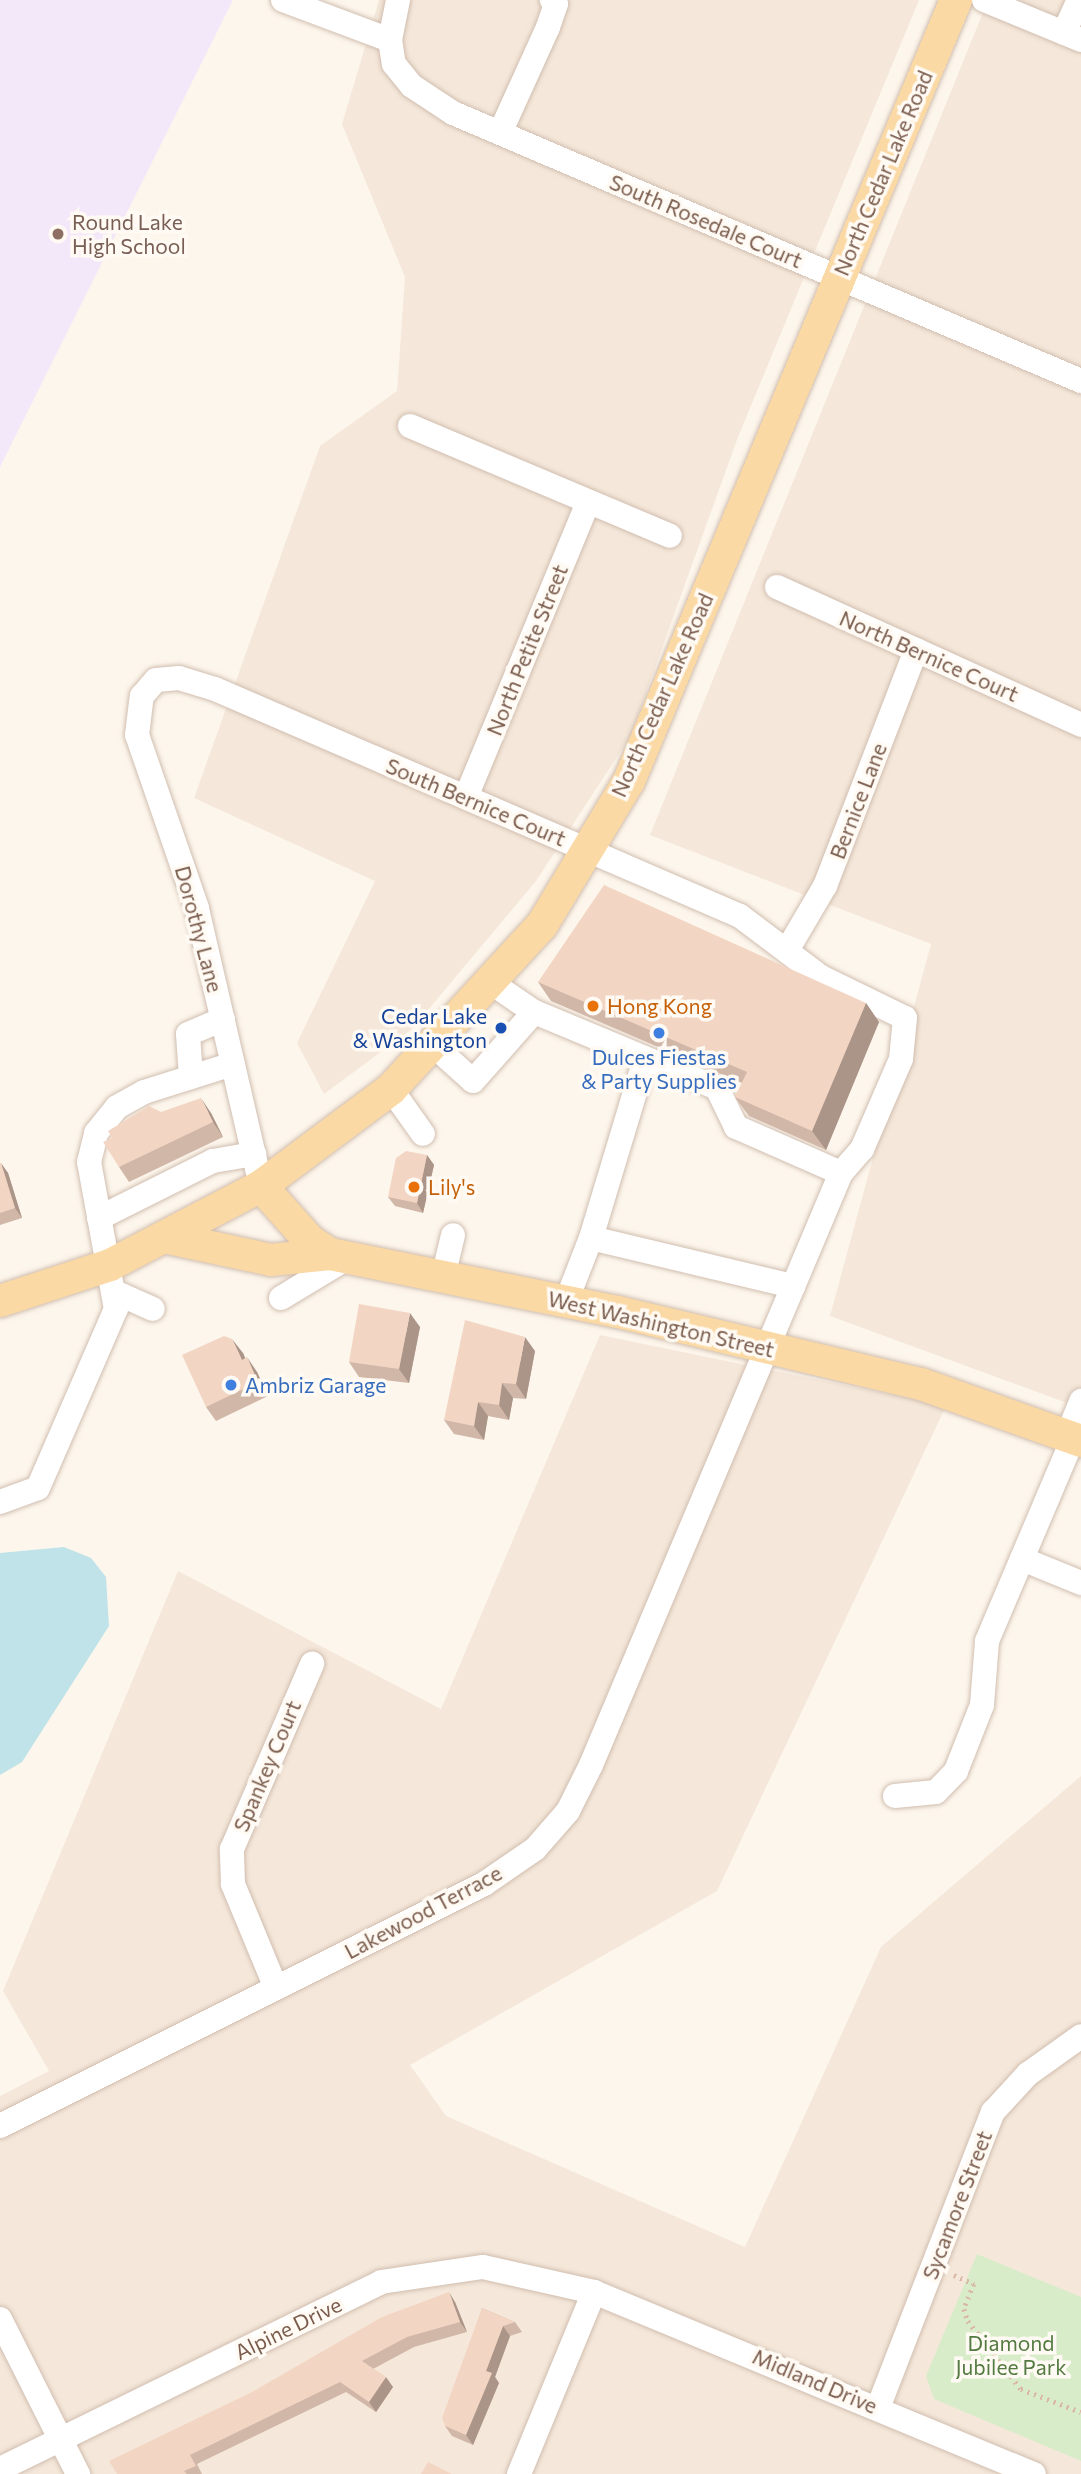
<!DOCTYPE html>
<style>
body{margin:0}
#map{position:relative;width:1081px;height:2474px;overflow:hidden;background:#fdf6ec;font-family:Commissioner,sans-serif}
div>[style]{position:absolute}
.residential>*{inset:0;background:#f5e8da}
.education>*{inset:0;background:#f3e8fa}
.green>*{inset:0;background:#d8ecc9}
.water>*{inset:0;background:#bfe3e8}
.path>*{height:4.5px;margin-top:-2.25px;transform-origin:0;background:repeating-linear-gradient(90deg,#d9b8a5 0 2px,transparent 0 7px)}
.roads{filter:drop-shadow(0 0 2px #d1beb0) drop-shadow(0 0 2px #d1beb0)}
.minor>*{height:24px;margin:-12px;padding:0 12px;transform-origin:12px;border-radius:12px;background:#fff}
.major>*{height:32px;margin:-16px;padding:0 16px;transform-origin:16px;border-radius:16px;background:#fbd9a5}
.wall>*{inset:0;background:#d1b7a8}
.shaded-wall>*{inset:0;background:#aa9588}
.building>*{inset:0;background:#f3d5c3}
.dots>*{width:19px;height:19px;translate:-50% -50%;box-sizing:border-box;border:4px solid #fffaf3;border-radius:50%}
span{translate:-50% -50%;white-space:nowrap;text-align:center;line-height:1.15;-webkit-text-stroke:7px #fffaf3;paint-order:stroke}
.street-label{font-size:21px;color:#7a5c4d}
.education-label{font-size:21px;color:#785e54}
.left{translate:0 -50%;text-align:left}
.food-label{font-size:21px;color:#c56008}
.transit-label{font-size:21px;color:#164399}
.right{translate:-100% -50%;text-align:right}
.shop-label{font-size:21px;color:#366cbe}
.park-label{font-size:21px;color:#537a41}
</style>
<div id="map">
<div class="residential">
<div style="clip-path:polygon(379px 0,919px 0,738px 437px,630px 737px,536px 881px,412px 1029px,324px 1094px,297px 1043px,375px 881px,194px 798px,320px 446px,397px 391px,405px 277px,342px 124px)"></div>
<div style="clip-path:polygon(988px 0,1081px 0,1081px 1408px,830px 1316px,931px 944px,650px 835px)"></div>
<div style="clip-path:polygon(600px 1335px,946px 1406px,717px 1891px,410px 2065px,446px 2116px,745px 2247px,881px 1947px,1081px 1776px,1081px 2474px,0 2474px,0 2096px,49px 2071px,3px 1991px,178px 1571px,441px 1709px)"></div>
</div>
<div class="education">
<div style="clip-path:polygon(0 0,233px 0,0 467px)"></div>
</div>
<div class="green">
<div style="clip-path:polygon(977px 2254px,1081px 2297px,1081px 2461px,934px 2399px,926px 2376px)"></div>
</div>
<div class="water">
<div style="clip-path:polygon(64px 1547px,91px 1558px,106px 1577px,109px 1626px,22px 1762px,0 1775px,0 1553px)"></div>
</div>
<div class="path">
<div style="left:954px;top:2275px;width:22px;rotate:24deg"></div>
<div style="left:974px;top:2284px;width:27px;rotate:112deg"></div>
<div style="left:964px;top:2309px;width:13px;rotate:72deg"></div>
<div style="left:968px;top:2321px;width:86px;rotate:52.1deg"></div>
<div style="left:1021px;top:2389px;width:64px;rotate:21deg"></div>
</div>
<div class="roads">
<div class="minor">
<div style="left:283px;top:0;width:114px;rotate:20.5deg"></div>
<div style="left:398px;top:0;width:41px;rotate:101.3deg"></div>
<div style="left:390px;top:40px;width:24px;rotate:81deg"></div>
<div style="left:394px;top:64px;width:28px;rotate:51deg"></div>
<div style="left:412px;top:86px;width:49px;rotate:33.4deg"></div>
<div style="left:453px;top:113px;width:683px;rotate:23.11deg"></div>
<div style="left:984px;top:0;width:105px;rotate:22.4deg"></div>
<div style="left:1064px;top:33px;width:36px;rotate:-66deg"></div>
<div style="left:500px;top:133px;width:116px;rotate:-65.6deg"></div>
<div style="left:548px;top:27px;width:24px;rotate:-71deg"></div>
<div style="left:556px;top:4px;width:6px;rotate:-135deg"></div>
<div style="left:410px;top:426px;width:282px;rotate:22.9deg"></div>
<div style="left:777px;top:587px;width:334px;rotate:24.4deg"></div>
<div style="left:466px;top:797px;width:319px;rotate:-67.5deg"></div>
<div style="left:789px;top:947px;width:71px;rotate:-59.5deg"></div>
<div style="left:825px;top:886px;width:253px;rotate:-68.9deg"></div>
<div style="left:432px;top:1044px;width:55px;rotate:42.1deg"></div>
<div style="left:473px;top:1081px;width:92px;rotate:-48.5deg"></div>
<div style="left:191px;top:1077px;width:43px;rotate:-94deg"></div>
<div style="left:188px;top:1034px;width:38px;rotate:-23deg"></div>
<div style="left:391px;top:1089px;width:55px;rotate:54.6deg"></div>
<div style="left:261px;top:1186px;width:285px;rotate:-103deg"></div>
<div style="left:197px;top:908px;width:183px;rotate:-109.1deg"></div>
<div style="left:137px;top:735px;width:39px;rotate:-83deg"></div>
<div style="left:142px;top:696px;width:21px;rotate:-49deg"></div>
<div style="left:156px;top:680px;width:23px;rotate:-5deg"></div>
<div style="left:179px;top:678px;width:38px;rotate:17deg"></div>
<div style="left:215px;top:689px;width:572px;rotate:23.38deg"></div>
<div style="left:740px;top:916px;width:101px;rotate:37deg"></div>
<div style="left:821px;top:977px;width:93px;rotate:26deg"></div>
<div style="left:905px;top:1018px;width:41px;rotate:95.6deg"></div>
<div style="left:901px;top:1059px;width:98px;rotate:113.4deg"></div>
<div style="left:862px;top:1149px;width:32px;rotate:131deg"></div>
<div style="left:99px;top:1218px;width:127px;rotate:-26.6deg"></div>
<div style="left:213px;top:1161px;width:42px;rotate:-9.7deg"></div>
<div style="left:591px;top:1238px;width:187px;rotate:-73.2deg"></div>
<div style="left:443px;top:1277px;width:43px;rotate:-76.6deg"></div>
<div style="left:117px;top:1293px;width:39px;rotate:24deg"></div>
<div style="left:281px;top:1298px;width:77px;rotate:-31.2deg"></div>
<div style="left:566px;top:1302px;width:69px;rotate:-68.7deg"></div>
<div style="left:591px;top:1238px;width:208px;rotate:13.4deg"></div>
<div style="left:1067px;top:1436px;width:38px;rotate:-68deg"></div>
<div style="left:0;top:1502px;width:40px;rotate:-20.2deg"></div>
<div style="left:38px;top:1488px;width:195px;rotate:-66.5deg"></div>
<div style="left:116px;top:1309px;width:149px;rotate:-100.4deg"></div>
<div style="left:89px;top:1162px;width:30px;rotate:-76deg"></div>
<div style="left:96px;top:1133px;width:33px;rotate:-51deg"></div>
<div style="left:117px;top:1107px;width:31px;rotate:-29deg"></div>
<div style="left:144px;top:1092px;width:93px;rotate:-17.5deg"></div>
<div style="left:1022px;top:1559px;width:64px;rotate:22.1deg"></div>
<div style="left:895px;top:1796px;width:41px;rotate:-5.6deg"></div>
<div style="left:936px;top:1792px;width:29px;rotate:-46deg"></div>
<div style="left:956px;top:1771px;width:71px;rotate:-68.5deg"></div>
<div style="left:982px;top:1705px;width:64px;rotate:-85.5deg"></div>
<div style="left:987px;top:1641px;width:220px;rotate:-67deg"></div>
<div style="left:276px;top:1988px;width:113px;rotate:-112.5deg"></div>
<div style="left:233px;top:1884px;width:35px;rotate:-92deg"></div>
<div style="left:232px;top:1849px;width:202px;rotate:-66.6deg"></div>
<div style="left:0;top:2126px;width:541px;rotate:-26.57deg"></div>
<div style="left:484px;top:1884px;width:62px;rotate:-34.5deg"></div>
<div style="left:535px;top:1849px;width:50px;rotate:-49deg"></div>
<div style="left:568px;top:1811px;width:51px;rotate:-63.4deg"></div>
<div style="left:591px;top:1765px;width:643px;rotate:-67.11deg"></div>
<div style="left:841px;top:1173px;width:115px;rotate:-156.3deg"></div>
<div style="left:736px;top:1127px;width:43px;rotate:-116deg"></div>
<div style="left:717px;top:1088px;width:198px;rotate:-157.4deg"></div>
<div style="left:534px;top:1012px;width:53px;rotate:-145.7deg"></div>
<div style="left:0;top:2319px;width:174px;rotate:63.3deg"></div>
<div style="left:878px;top:2408px;width:318px;rotate:-68.8deg"></div>
<div style="left:993px;top:2112px;width:52px;rotate:-47.4deg"></div>
<div style="left:1028px;top:2074px;width:65px;rotate:-35.6deg"></div>
<div style="left:0;top:2469px;width:424px;rotate:-26.1deg"></div>
<div style="left:381px;top:2282px;width:103px;rotate:-8.4deg"></div>
<div style="left:483px;top:2267px;width:114px;rotate:12.7deg"></div>
<div style="left:594px;top:2292px;width:476px;rotate:22.5deg"></div>
<div style="left:519px;top:2474px;width:197px;rotate:-67.6deg"></div>
</div>
<div class="major">
<div style="left:261px;top:1186px;width:74px;rotate:48.3deg"></div>
<div style="left:310px;top:1241px;width:24px;rotate:33deg"></div>
<div style="left:330px;top:1254px;width:294px;rotate:11.4deg"></div>
<div style="left:618px;top:1312px;width:311px;rotate:13.4deg"></div>
<div style="left:921px;top:1384px;width:170px;rotate:19.6deg"></div>
<div style="left:164px;top:1237px;width:109px;rotate:12.1deg"></div>
<div style="left:271px;top:1260px;width:59px;rotate:-5.8deg"></div>
<div style="left:0;top:1301px;width:116px;rotate:-18.1deg"></div>
<div style="left:110px;top:1265px;width:170px;rotate:-27.6deg"></div>
<div style="left:261px;top:1186px;width:162px;rotate:-36.7deg"></div>
<div style="left:391px;top:1089px;width:223px;rotate:-47.4deg"></div>
<div style="left:542px;top:925px;width:168px;rotate:-58.9deg"></div>
<div style="left:629px;top:781px;width:847px;rotate:-67.28deg"></div>
</div>
</div>
<div class="wall">
<div style="clip-path:polygon(538px 982px,866px 1003px,879px 1022px,826px 1150px,749px 1116px,735px 1097px,742px 1083px,551px 1001px)"></div>
<div style="clip-path:polygon(161px 1112px,211px 1113px,223px 1137px,129px 1182px,119px 1167px)"></div>
<div style="clip-path:polygon(427px 1155px,434px 1165px,423px 1213px,395px 1206px,388px 1197px)"></div>
<div style="clip-path:polygon(0 1163px,8px 1173px,22px 1218px,0 1225px)"></div>
<div style="clip-path:polygon(420px 1327px,409px 1383px,359px 1377px,349px 1362px)"></div>
<div style="clip-path:polygon(535px 1351px,526px 1399px,513px 1398px,509px 1420px,488px 1416px,484px 1440px,454px 1434px,444px 1420px)"></div>
<div style="clip-path:polygon(243px 1353px,245px 1358px,257px 1372px,268px 1396px,216px 1421px,206px 1407px)"></div>
<div style="clip-path:polygon(455px 2302px,467px 2332px,414px 2347px,373px 2369px,393px 2387px,376px 2412px,346px 2392px,197px 2464px,202px 2474px,117px 2474px)"></div>
<div style="clip-path:polygon(482px 2308px,515px 2322px,522px 2332px,510px 2336px,495px 2377px,499px 2383px,473px 2445px,452px 2436px,445px 2426px)"></div>
</div>
<div class="shaded-wall">
<div style="clip-path:polygon(866px 1003px,879px 1022px,826px 1150px,812px 1131px)"></div>
<div style="clip-path:polygon(201px 1098px,211px 1113px,223px 1137px,213px 1122px)"></div>
<div style="clip-path:polygon(427px 1155px,434px 1165px,423px 1213px,417px 1203px)"></div>
<div style="clip-path:polygon(1px 1163px,8px 1173px,22px 1218px,15px 1208px)"></div>
<div style="clip-path:polygon(410px 1313px,420px 1327px,409px 1383px,399px 1369px)"></div>
<div style="clip-path:polygon(525px 1337px,535px 1351px,526px 1399px,516px 1384px)"></div>
<div style="clip-path:polygon(232px 1339px,243px 1353px,252px 1374px,242px 1360px)"></div>
<div style="clip-path:polygon(247px 1357px,257px 1372px,268px 1396px,258px 1382px)"></div>
<div style="clip-path:polygon(502px 1383px,513px 1398px,509px 1420px,499px 1405px)"></div>
<div style="clip-path:polygon(478px 1402px,488px 1416px,484px 1440px,474px 1426px)"></div>
<div style="clip-path:polygon(449px 2292px,455px 2302px,467px 2332px,460px 2322px)"></div>
<div style="clip-path:polygon(503px 2326px,510px 2336px,495px 2377px,499px 2383px,473px 2445px,466px 2435px,486px 2371px)"></div>
<div style="clip-path:polygon(386px 2377px,393px 2387px,376px 2412px,369px 2402px)"></div>
</div>
<div class="building">
<div style="clip-path:polygon(604px 885px,866px 1003px,812px 1131px,735px 1097px,747px 1072px,538px 982px)"></div>
<div style="clip-path:polygon(201px 1098px,213px 1122px,119px 1167px,103px 1142px,112px 1138px,108px 1131px,149px 1106px,161px 1112px)"></div>
<div style="clip-path:polygon(406px 1151px,427px 1155px,417px 1203px,388px 1197px,396px 1158px)"></div>
<div style="clip-path:polygon(0 1163px,1px 1163px,15px 1208px,0 1213px)"></div>
<div style="clip-path:polygon(359px 1304px,410px 1313px,399px 1369px,349px 1362px)"></div>
<div style="clip-path:polygon(465px 1320px,525px 1337px,516px 1384px,502px 1383px,499px 1405px,478px 1402px,474px 1426px,444px 1420px)"></div>
<div style="clip-path:polygon(224px 1336px,232px 1339px,242px 1360px,247px 1357px,258px 1382px,206px 1407px,182px 1355px)"></div>
<div style="clip-path:polygon(449px 2292px,460px 2322px,407px 2337px,362px 2361px,386px 2377px,369px 2402px,340px 2382px,190px 2455px,196px 2466px,184px 2471px,187px 2474px,117px 2474px,109px 2461px,252px 2392px,382px 2317px)"></div>
<div style="clip-path:polygon(482px 2308px,515px 2322px,503px 2326px,486px 2371px,492px 2373px,466px 2435px,445px 2426px,442px 2418px)"></div>
<div style="clip-path:polygon(428px 2462px,452px 2474px,421px 2474px)"></div>
</div>
<div class="dots">
<div style="left:58px;top:234px;background:#8d6e63"></div>
<div style="left:593px;top:1006px;background:#e8710a"></div>
<div style="left:501px;top:1028px;background:#1a4fb4"></div>
<div style="left:659px;top:1033px;background:#3f7fe0"></div>
<div style="left:414px;top:1187px;background:#e8710a"></div>
<div style="left:231px;top:1385px;background:#3f7fe0"></div>
</div>
<div class="street-label">
<span style="left:883px;top:173px;rotate:-67deg">North Cedar Lake Road</span>
<span style="left:706px;top:221px;rotate:23deg">South Rosedale Court</span>
<span style="left:527px;top:650px;rotate:-68deg">North Petite Street</span>
<span style="left:929px;top:656px;rotate:24deg">North Bernice Court</span>
<span style="left:662px;top:695px;rotate:-66deg">North Cedar Lake Road</span>
<span style="left:858px;top:801px;rotate:-69deg">Bernice Lane</span>
<span style="left:476px;top:802px;rotate:23deg">South Bernice Court</span>
<span style="left:199px;top:929px;rotate:75deg">Dorothy Lane</span>
<span style="left:661px;top:1324px;rotate:13deg">West Washington Street</span>
<span style="left:267px;top:1766px;rotate:-67deg">Spankey Court</span>
<span style="left:423px;top:1912px;rotate:-28deg">Lakewood Terrace</span>
<span style="left:957px;top:2205px;rotate:-69deg">Sycamore Street</span>
<span style="left:288px;top:2328px;rotate:-26deg">Alpine Drive</span>
<span style="left:815px;top:2381px;rotate:23deg">Midland Drive</span>
</div>
<div class="education-label">
<span class="left" style="left:72px;top:234px">Round Lake<br>High School</span>
</div>
<div class="food-label">
<span class="left" style="left:607px;top:1006px">Hong Kong</span>
<span class="left" style="left:428px;top:1187px">Lily's</span>
</div>
<div class="transit-label">
<span class="right" style="left:487px;top:1028px">Cedar Lake<br>&amp; Washington</span>
</div>
<div class="shop-label">
<span style="left:659px;top:1069px">Dulces Fiestas<br>&amp; Party Supplies</span>
<span class="left" style="left:245px;top:1385px">Ambriz Garage</span>
</div>
<div class="park-label">
<span style="left:1011px;top:2355px">Diamond<br>Jubilee Park</span>
</div>
</div>
